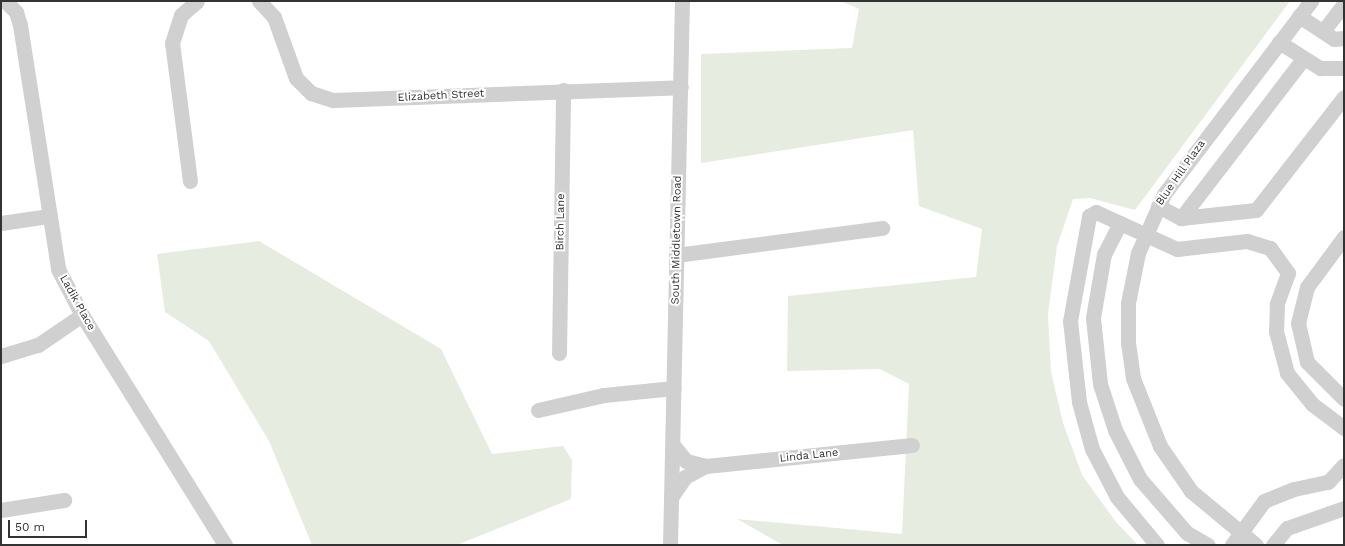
<!DOCTYPE html>
<style>
body{margin:0}
#map{position:relative;width:1345px;height:546px;overflow:hidden;background:#fff;font-family:"Work Sans",sans-serif}
div>[style]{position:absolute}
.green>*{inset:0;background:#e6ecdf}
.minor>*{height:15px;margin:-7.5px;padding:0 7.5px;transform-origin:7.5px;border-radius:7.5px;background:#d0d0d0}
span{translate:-50% -50%;white-space:nowrap;text-align:center;line-height:1.15;-webkit-text-stroke:4px #fff;paint-order:stroke}
.street-label{font-size:11px;color:#333}
.frame{position:absolute;inset:0;border:2px solid #333;pointer-events:none}
.scale{position:absolute;left:8px;top:520px;width:79px;height:18px;box-sizing:border-box;border:2px solid #333;border-top:0;padding-left:5px;font-size:12px;line-height:14px;white-space:nowrap;color:#333;-webkit-text-stroke:3px #fff;paint-order:stroke}
</style>
<div id="map">
<div class="green">
<div style="clip-path:polygon(841px 1px,1290px 1px,1135px 210px,1090px 198px,1073px 199px,1057px 246px,1048px 314px,1051px 372px,1063px 423px,1082px 475px,1116px 522px,1138px 545px,783px 545px,737px 519px,902px 534px,909px 384px,880px 369px,787px 371px,788px 296px,976px 277px,982px 229px,919px 206px,913px 130px,701px 163px,701px 54px,852px 48px,859px 9px)"></div>
<div style="clip-path:polygon(259px 241px,441px 349px,492px 454px,563px 446px,572px 460px,571px 499px,457px 545px,312px 545px,269px 441px,209px 341px,165px 312px,157px 254px)"></div>
</div>
<div class="minor">
<div style="left:5px;top:1px;width:16px;rotate:45deg"></div>
<div style="left:16px;top:12px;width:14px;rotate:73deg"></div>
<div style="left:20px;top:25px;width:247px;rotate:81.1deg"></div>
<div style="left:58px;top:269px;width:52px;rotate:62.4deg"></div>
<div style="left:82px;top:315px;width:271px;rotate:58.1deg"></div>
<div style="left:259px;top:1px;width:22px;rotate:47deg"></div>
<div style="left:274px;top:17px;width:65px;rotate:70.2deg"></div>
<div style="left:296px;top:78px;width:21px;rotate:45deg"></div>
<div style="left:311px;top:93px;width:23px;rotate:18deg"></div>
<div style="left:333px;top:100px;width:348px;rotate:-2.1deg"></div>
<div style="left:1299px;top:16px;width:42px;rotate:33.3deg"></div>
<div style="left:1334px;top:39px;width:10px;rotate:-6deg"></div>
<div style="left:1323px;top:31px;width:34px;rotate:-52deg"></div>
<div style="left:1279px;top:42px;width:49px;rotate:32.4deg"></div>
<div style="left:1320px;top:68px;width:24px"></div>
<div style="left:190px;top:181px;width:139px;rotate:-97.4deg"></div>
<div style="left:172px;top:43px;width:29px;rotate:-72deg"></div>
<div style="left:181px;top:15px;width:21px;rotate:-41deg"></div>
<div style="left:1158px;top:206px;width:26px;rotate:28deg"></div>
<div style="left:1181px;top:218px;width:200px;rotate:-52.5deg"></div>
<div style="left:1181px;top:218px;width:75px;rotate:-6.1deg"></div>
<div style="left:1256px;top:210px;width:143px;rotate:-52.1deg"></div>
<div style="left:1px;top:223px;width:49px;rotate:-8.3deg"></div>
<div style="left:1120px;top:223px;width:35px;rotate:117deg"></div>
<div style="left:1104px;top:254px;width:65px;rotate:99.8deg"></div>
<div style="left:1093px;top:318px;width:66px;rotate:83.9deg"></div>
<div style="left:1100px;top:384px;width:48px;rotate:71.9deg"></div>
<div style="left:1115px;top:430px;width:55px;rotate:63deg"></div>
<div style="left:1140px;top:479px;width:72px;rotate:49deg"></div>
<div style="left:1187px;top:533px;width:24px;rotate:30deg"></div>
<div style="left:1344px;top:237px;width:62px;rotate:126.5deg"></div>
<div style="left:1307px;top:287px;width:37px;rotate:104deg"></div>
<div style="left:1298px;top:323px;width:40px;rotate:77deg"></div>
<div style="left:1307px;top:362px;width:52px;rotate:45deg"></div>
<div style="left:676px;top:255px;width:208px;rotate:-7.5deg"></div>
<div style="left:559px;top:353px;width:263px;rotate:-89.1deg"></div>
<div style="left:1px;top:356px;width:39px;rotate:-17deg"></div>
<div style="left:38px;top:345px;width:53px;rotate:-34.3deg"></div>
<div style="left:538px;top:410px;width:68px;rotate:-12.8deg"></div>
<div style="left:604px;top:395px;width:70px;rotate:-5.7deg"></div>
<div style="left:673px;top:445px;width:21px;rotate:51deg"></div>
<div style="left:686px;top:461px;width:21px;rotate:14deg"></div>
<div style="left:672px;top:496px;width:23px;rotate:-56deg"></div>
<div style="left:685px;top:477px;width:24px;rotate:-28deg"></div>
<div style="left:706px;top:466px;width:207px;rotate:-5.8deg"></div>
<div style="left:1px;top:510px;width:64px;rotate:-9deg"></div>
<div style="left:670px;top:545px;width:544px;rotate:-88.74deg"></div>
<div style="left:1157px;top:545px;width:62px;rotate:-129.8deg"></div>
<div style="left:1117px;top:497px;width:54px;rotate:-117.5deg"></div>
<div style="left:1092px;top:449px;width:49px;rotate:-105.5deg"></div>
<div style="left:1079px;top:402px;width:81px;rotate:-96.3deg"></div>
<div style="left:1070px;top:321px;width:107px;rotate:-79.7deg"></div>
<div style="left:1089px;top:216px;width:8px;rotate:-30deg"></div>
<div style="left:1096px;top:212px;width:89px;rotate:24.6deg"></div>
<div style="left:1177px;top:249px;width:70px;rotate:-6.5deg"></div>
<div style="left:1247px;top:241px;width:24px;rotate:17deg"></div>
<div style="left:1270px;top:248px;width:31px;rotate:54deg"></div>
<div style="left:1288px;top:273px;width:33px;rotate:110deg"></div>
<div style="left:1277px;top:304px;width:27px;rotate:92deg"></div>
<div style="left:1276px;top:331px;width:43px;rotate:75.3deg"></div>
<div style="left:1287px;top:373px;width:40px;rotate:51deg"></div>
<div style="left:1312px;top:404px;width:40px;rotate:37deg"></div>
<div style="left:1232px;top:545px;width:54px;rotate:-54deg"></div>
<div style="left:1264px;top:501px;width:32px;rotate:-22deg"></div>
<div style="left:1294px;top:489px;width:35px;rotate:-12deg"></div>
<div style="left:1328px;top:482px;width:23px;rotate:-47deg"></div>
<div style="left:1256px;top:545px;width:85px;rotate:-140.3deg"></div>
<div style="left:1191px;top:491px;width:55px;rotate:-124.6deg"></div>
<div style="left:1160px;top:446px;width:73px;rotate:-111.7deg"></div>
<div style="left:1133px;top:378px;width:37px;rotate:-98deg"></div>
<div style="left:1128px;top:341px;width:38px;rotate:-90deg"></div>
<div style="left:1128px;top:303px;width:51px;rotate:-78.7deg"></div>
<div style="left:1138px;top:253px;width:64px;rotate:-66.2deg"></div>
<div style="left:1164px;top:194px;width:243px;rotate:-52.7deg"></div>
<div style="left:1273px;top:545px;width:22px;rotate:-51deg"></div>
<div style="left:1287px;top:528px;width:60px;rotate:-19.3deg"></div>
</div>
<div class="street-label">
<span style="left:441px;top:96px;rotate:-3deg">Elizabeth Street</span>
<span style="left:1181px;top:173px;rotate:-55deg">Blue Hill Plaza</span>
<span style="left:561px;top:222px;rotate:-89deg">Birch Lane</span>
<span style="left:677px;top:240px;rotate:-89deg">South Middletown Road</span>
<span style="left:77px;top:303px;rotate:61deg">Ladik Place</span>
<span style="left:809px;top:456px;rotate:-6deg">Linda Lane</span>
</div>
<div class="frame"></div>
<div class="scale">50 m</div>
</div>
